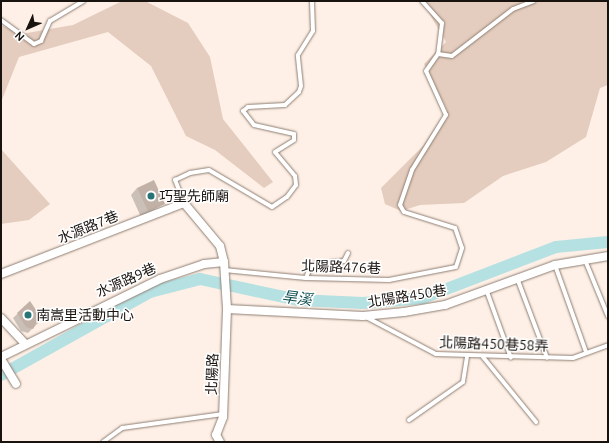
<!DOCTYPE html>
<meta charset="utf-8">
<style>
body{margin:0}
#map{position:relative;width:609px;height:443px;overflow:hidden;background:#fef0e6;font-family:Ubuntu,"Noto Sans TC",sans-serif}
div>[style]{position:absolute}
.green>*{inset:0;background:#e4cdbe}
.shadow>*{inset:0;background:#0003}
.river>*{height:12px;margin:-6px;padding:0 6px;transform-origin:6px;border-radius:6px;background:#b6e1e2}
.building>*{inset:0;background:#c2b1a6}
.roads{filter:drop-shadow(0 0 1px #8e7e73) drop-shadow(0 0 1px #8e7e73)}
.lane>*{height:4px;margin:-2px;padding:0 2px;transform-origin:2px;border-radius:2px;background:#fff}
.street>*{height:8px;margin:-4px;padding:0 4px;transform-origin:4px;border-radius:4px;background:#fff}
.dots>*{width:11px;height:11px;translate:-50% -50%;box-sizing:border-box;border:2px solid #fff;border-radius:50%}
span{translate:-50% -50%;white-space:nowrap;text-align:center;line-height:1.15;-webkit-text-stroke:3px #fff;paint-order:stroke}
.poi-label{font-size:14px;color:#19130f}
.left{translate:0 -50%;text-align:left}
.street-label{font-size:14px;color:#19130f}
.water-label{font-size:15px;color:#0e4d4f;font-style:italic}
.frame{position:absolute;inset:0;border:2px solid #19130f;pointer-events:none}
.north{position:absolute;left:8px;top:8px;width:40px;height:40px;-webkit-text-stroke:3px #fff;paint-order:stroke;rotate:225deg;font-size:11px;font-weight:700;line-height:16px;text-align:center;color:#19130f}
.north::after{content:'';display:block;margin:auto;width:14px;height:18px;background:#19130f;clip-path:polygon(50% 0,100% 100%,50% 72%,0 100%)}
</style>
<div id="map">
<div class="green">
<div style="clip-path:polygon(122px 1px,145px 1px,188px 23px,210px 57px,223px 119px,273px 182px,264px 188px,215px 150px,186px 136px,151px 66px,108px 32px,19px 57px,1px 102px,1px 25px,21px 34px,73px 25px)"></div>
<div style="clip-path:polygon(422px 1px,608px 1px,608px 85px,600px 88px,586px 137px,546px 162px,503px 176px,464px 203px,420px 205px,401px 211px,385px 204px,381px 188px,423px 146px,447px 110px,424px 64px,446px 42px)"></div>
<div style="clip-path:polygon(1px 149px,50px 204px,29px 220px,1px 224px)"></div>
</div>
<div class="shadow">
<div style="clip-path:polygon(137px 188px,164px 204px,141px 217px,131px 195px)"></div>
<div style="clip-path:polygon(30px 302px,38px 323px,28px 333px,21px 331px,13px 318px)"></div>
</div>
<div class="river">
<div style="left:1px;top:375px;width:171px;rotate:-29.1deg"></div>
<div style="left:150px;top:292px;width:52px;rotate:-14.6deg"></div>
<div style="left:200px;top:279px;width:100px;rotate:12.1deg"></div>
<div style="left:298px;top:300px;width:65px;rotate:2.6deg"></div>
<div style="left:363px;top:303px;width:60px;rotate:-4.8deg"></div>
<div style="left:423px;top:298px;width:142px;rotate:-21deg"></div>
<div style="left:556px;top:247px;width:52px;rotate:-5.5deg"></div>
</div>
<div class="building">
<div style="clip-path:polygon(154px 180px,165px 204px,148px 211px,137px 188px)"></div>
<div style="clip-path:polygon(30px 301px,40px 316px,33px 329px,26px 327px,17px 313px)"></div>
</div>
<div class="roads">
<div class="lane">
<div style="left:422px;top:1px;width:30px;rotate:48deg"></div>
<div style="left:442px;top:23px;width:31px;rotate:97deg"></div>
<div style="left:1px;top:20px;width:41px;rotate:36deg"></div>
<div style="left:34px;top:44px;width:8px;rotate:-23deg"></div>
<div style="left:41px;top:41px;width:22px;rotate:-66deg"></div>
<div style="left:50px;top:21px;width:39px;rotate:-31deg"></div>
<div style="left:184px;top:203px;width:25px;rotate:-111deg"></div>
<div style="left:175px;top:180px;width:17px;rotate:-25deg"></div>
<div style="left:190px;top:173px;width:19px;rotate:-9deg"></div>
<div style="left:209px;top:170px;width:73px;rotate:30.4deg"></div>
<div style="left:272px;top:207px;width:18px;rotate:-34deg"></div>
<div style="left:287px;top:197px;width:15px;rotate:-53deg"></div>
<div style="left:296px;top:185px;width:9px;rotate:-96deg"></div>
<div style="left:295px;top:176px;width:31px;rotate:-130deg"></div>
<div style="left:275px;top:152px;width:22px;rotate:-32deg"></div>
<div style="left:294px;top:140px;width:6px;rotate:-90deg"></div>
<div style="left:294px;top:134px;width:41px;rotate:-167.3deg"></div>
<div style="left:254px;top:125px;width:18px;rotate:-128deg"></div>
<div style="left:243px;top:111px;width:6px;rotate:-39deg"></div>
<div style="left:248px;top:107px;width:37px;rotate:-3deg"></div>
<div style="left:285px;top:105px;width:19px;rotate:-43deg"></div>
<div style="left:299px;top:92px;width:6px;rotate:-72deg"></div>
<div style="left:301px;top:86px;width:31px;rotate:-96deg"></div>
<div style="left:298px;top:55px;width:28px;rotate:-58deg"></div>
<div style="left:313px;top:31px;width:30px;rotate:-92deg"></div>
<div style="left:585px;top:260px;width:61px;rotate:67.7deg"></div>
<div style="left:555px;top:265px;width:92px;rotate:70.4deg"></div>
<div style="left:224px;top:270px;width:82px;rotate:5.6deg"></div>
<div style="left:306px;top:278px;width:83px;rotate:1.4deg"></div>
<div style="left:389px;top:280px;width:68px;rotate:-11deg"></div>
<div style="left:456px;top:267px;width:20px;rotate:-72deg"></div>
<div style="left:462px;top:248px;width:21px;rotate:-109deg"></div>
<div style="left:455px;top:228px;width:53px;rotate:-162.6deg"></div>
<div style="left:404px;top:212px;width:8px;rotate:-120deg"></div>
<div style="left:400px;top:205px;width:37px;rotate:-71deg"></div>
<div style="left:412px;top:170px;width:65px;rotate:-58.3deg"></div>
<div style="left:446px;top:115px;width:48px;rotate:-114.4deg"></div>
<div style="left:426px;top:71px;width:21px;rotate:-55deg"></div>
<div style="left:438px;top:54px;width:14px;rotate:8deg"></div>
<div style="left:452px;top:56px;width:77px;rotate:-37.6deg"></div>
<div style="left:513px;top:9px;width:22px;rotate:-21deg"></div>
<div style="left:306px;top:278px;width:14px;rotate:-69deg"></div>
<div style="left:311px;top:265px;width:33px;rotate:-7deg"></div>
<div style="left:344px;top:261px;width:9px;rotate:-63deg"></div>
<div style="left:517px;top:278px;width:85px;rotate:69.4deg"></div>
<div style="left:486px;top:289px;width:73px;rotate:70.1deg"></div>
<div style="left:366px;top:317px;width:79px;rotate:27.9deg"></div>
<div style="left:436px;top:354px;width:137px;rotate:1.7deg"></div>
<div style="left:573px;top:358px;width:37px;rotate:-20deg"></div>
<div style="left:483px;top:357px;width:84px;rotate:50.8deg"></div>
<div style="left:409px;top:420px;width:66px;rotate:-35.1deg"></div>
<div style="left:463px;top:382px;width:25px;rotate:-81deg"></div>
<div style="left:103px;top:442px;width:24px;rotate:-36deg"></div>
<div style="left:122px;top:428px;width:102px;rotate:-7.9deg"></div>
</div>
<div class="street">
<div style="left:1px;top:274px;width:196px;rotate:-21.2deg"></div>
<div style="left:184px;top:203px;width:56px;rotate:50.1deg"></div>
<div style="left:220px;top:246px;width:16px;rotate:76deg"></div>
<div style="left:224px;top:262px;width:47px;rotate:86.3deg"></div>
<div style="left:227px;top:309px;width:108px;rotate:92.1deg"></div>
<div style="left:223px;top:417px;width:19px;rotate:111deg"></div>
<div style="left:216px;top:435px;width:8px;rotate:60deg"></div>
<div style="left:227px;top:309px;width:136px;rotate:2.9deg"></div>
<div style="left:363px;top:316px;width:41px;rotate:-5.6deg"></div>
<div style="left:404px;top:312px;width:42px;rotate:-9.7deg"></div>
<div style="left:445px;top:305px;width:117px;rotate:-20deg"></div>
<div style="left:555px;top:265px;width:54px;rotate:-9.6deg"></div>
<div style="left:1px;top:318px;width:35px;rotate:47deg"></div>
<div style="left:1px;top:357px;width:177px;rotate:-26.1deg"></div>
<div style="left:160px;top:279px;width:46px;rotate:-18.8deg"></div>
<div style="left:204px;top:264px;width:20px;rotate:-6deg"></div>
<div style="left:1px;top:359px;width:29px;rotate:59deg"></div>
</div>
</div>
<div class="dots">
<div style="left:151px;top:196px;background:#287375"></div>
<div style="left:28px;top:315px;background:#287375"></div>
</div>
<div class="poi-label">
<span class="left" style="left:159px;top:196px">巧聖先師廟</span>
<span class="left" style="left:36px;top:315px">南嵩里活動中心</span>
</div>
<div class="street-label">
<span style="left:88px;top:227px;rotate:-22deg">水源路7巷</span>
<span style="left:341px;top:267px;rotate:2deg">北陽路476巷</span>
<span style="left:126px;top:280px;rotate:-24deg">水源路9巷</span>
<span style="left:407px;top:296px;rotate:-9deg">北陽路450巷</span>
<span style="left:494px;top:344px;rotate:2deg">北陽路450巷58弄</span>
<span style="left:212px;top:374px;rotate:-88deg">北陽路</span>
</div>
<div class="water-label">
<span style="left:297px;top:298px;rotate:7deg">旱溪</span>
</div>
<div class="frame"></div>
<div class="north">N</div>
</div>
